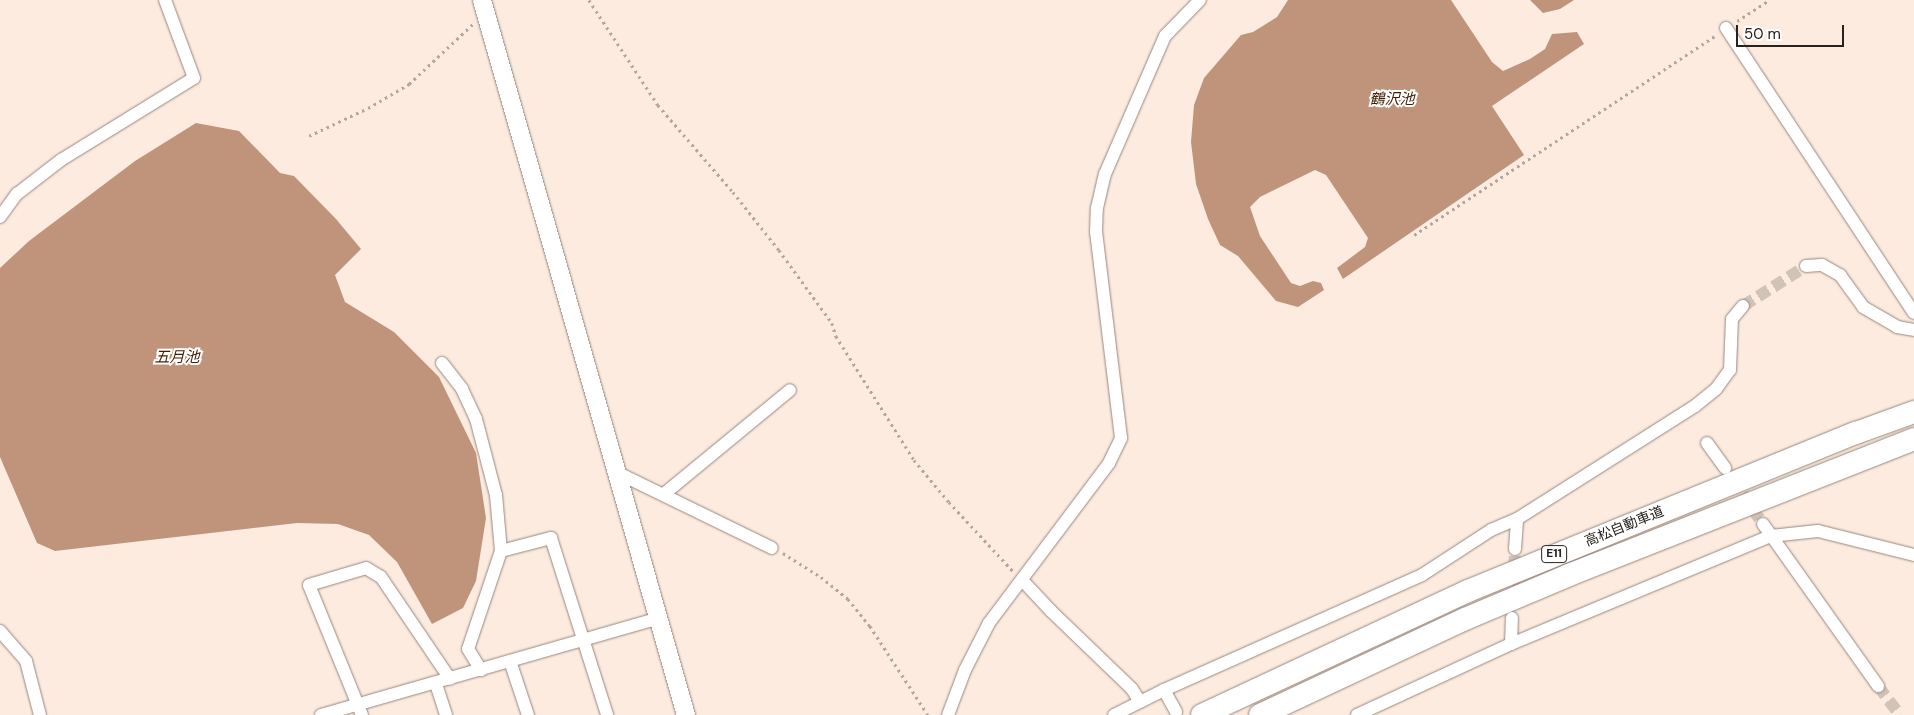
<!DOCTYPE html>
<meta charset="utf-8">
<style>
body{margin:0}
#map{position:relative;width:1914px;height:715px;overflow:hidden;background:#fdebe0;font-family:"DM Sans","Noto Sans JP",sans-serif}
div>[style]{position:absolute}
.water>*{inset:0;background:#c0947a}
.street-tunnel>*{height:12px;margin-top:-6px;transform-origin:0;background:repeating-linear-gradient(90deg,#d2c3b9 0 12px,transparent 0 18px)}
.path>*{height:2.5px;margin-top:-1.25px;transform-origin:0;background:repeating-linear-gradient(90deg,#b3a69d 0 2.5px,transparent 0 6.5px)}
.roads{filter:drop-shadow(0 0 1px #97877d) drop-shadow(0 0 1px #97877d)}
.street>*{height:12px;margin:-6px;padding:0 6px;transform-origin:6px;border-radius:6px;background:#fff}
.secondary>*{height:18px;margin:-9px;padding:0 9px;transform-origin:9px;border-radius:9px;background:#fff}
.highway>*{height:22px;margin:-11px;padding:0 11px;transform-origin:11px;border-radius:11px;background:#fff}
span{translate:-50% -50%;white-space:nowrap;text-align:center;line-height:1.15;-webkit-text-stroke:4px #fff;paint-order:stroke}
.shield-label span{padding:1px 4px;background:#fff;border:1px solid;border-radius:4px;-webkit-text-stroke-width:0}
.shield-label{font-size:12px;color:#28221e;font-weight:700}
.street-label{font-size:14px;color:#28221e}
.water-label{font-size:15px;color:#451d00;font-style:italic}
.scale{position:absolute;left:1736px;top:25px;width:108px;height:22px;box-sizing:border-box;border:2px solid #28221e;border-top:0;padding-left:6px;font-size:15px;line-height:18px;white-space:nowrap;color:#28221e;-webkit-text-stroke:4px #fff;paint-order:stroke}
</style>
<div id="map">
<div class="water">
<div style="clip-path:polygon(1288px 0,1451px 0,1492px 62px,1503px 71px,1530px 59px,1545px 49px,1552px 34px,1577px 32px,1584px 44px,1492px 106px,1524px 155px,1343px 279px,1337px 268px,1365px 247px,1368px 238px,1326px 175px,1315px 170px,1260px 197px,1250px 207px,1260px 236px,1291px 283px,1300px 286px,1313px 281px,1321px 283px,1324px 290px,1298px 307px,1276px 301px,1238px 256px,1220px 245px,1208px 219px,1196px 184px,1191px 142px,1194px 105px,1204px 78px,1241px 35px,1253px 32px,1277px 17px)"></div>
<div style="clip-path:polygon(1530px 0,1574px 0,1560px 9px,1543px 13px)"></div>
<div style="clip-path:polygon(196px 123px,239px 131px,280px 173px,294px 176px,336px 219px,361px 249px,335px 275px,345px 302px,394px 332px,439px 377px,476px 453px,486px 518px,476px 581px,463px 608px,432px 624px,397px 562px,369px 535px,338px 524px,297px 523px,55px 551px,37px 543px,0 457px,0 268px,29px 241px,135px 161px)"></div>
</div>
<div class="street-tunnel">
<div style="left:1743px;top:306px;width:75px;rotate:-32.4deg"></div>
<div style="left:1732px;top:479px;width:55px;rotate:55.4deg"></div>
<div style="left:1513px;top:604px;width:55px;rotate:-87.9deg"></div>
<div style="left:1878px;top:686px;width:36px;rotate:53deg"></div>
</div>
<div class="path">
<div style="left:589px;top:0;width:126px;rotate:56.7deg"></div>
<div style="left:658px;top:105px;width:115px;rotate:49.2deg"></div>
<div style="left:733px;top:192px;width:74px;rotate:51.6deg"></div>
<div style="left:779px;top:250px;width:90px;rotate:54deg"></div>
<div style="left:832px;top:323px;width:14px;rotate:73deg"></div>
<div style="left:836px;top:336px;width:146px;rotate:57.8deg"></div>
<div style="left:914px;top:460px;width:55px;rotate:50.2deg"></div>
<div style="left:949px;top:502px;width:94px;rotate:47.2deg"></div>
<div style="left:1737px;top:21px;width:38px;rotate:-33deg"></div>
<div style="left:309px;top:136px;width:65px;rotate:-25.4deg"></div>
<div style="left:368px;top:108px;width:48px;rotate:-30.3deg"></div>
<div style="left:409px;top:84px;width:88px;rotate:-43.2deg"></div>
<div style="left:1414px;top:235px;width:362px;rotate:-33.5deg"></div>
<div style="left:783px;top:553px;width:45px;rotate:32.3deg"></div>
<div style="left:821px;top:577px;width:35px;rotate:39deg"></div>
<div style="left:848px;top:599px;width:35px;rotate:51deg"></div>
<div style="left:870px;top:626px;width:106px;rotate:56.9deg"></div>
</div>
<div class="roads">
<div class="street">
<div style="left:1726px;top:28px;width:341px;rotate:56.6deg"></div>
<div style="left:0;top:217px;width:29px;rotate:-54deg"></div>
<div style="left:17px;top:194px;width:56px;rotate:-37.7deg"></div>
<div style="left:61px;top:160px;width:156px;rotate:-31.7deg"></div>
<div style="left:194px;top:78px;width:83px;rotate:-110.4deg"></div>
<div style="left:1806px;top:266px;width:16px;rotate:-4deg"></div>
<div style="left:1822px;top:265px;width:21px;rotate:29deg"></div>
<div style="left:1840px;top:275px;width:39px;rotate:54deg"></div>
<div style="left:1863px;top:307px;width:39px;rotate:30deg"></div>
<div style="left:1897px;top:327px;width:17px;rotate:10deg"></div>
<div style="left:442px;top:363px;width:33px;rotate:52deg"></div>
<div style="left:462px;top:389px;width:33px;rotate:65deg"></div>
<div style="left:476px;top:419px;width:79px;rotate:75.3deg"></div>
<div style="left:496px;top:495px;width:56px;rotate:84.9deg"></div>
<div style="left:501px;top:551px;width:103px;rotate:108.6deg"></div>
<div style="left:468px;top:649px;width:25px;rotate:58deg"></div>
<div style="left:1707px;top:443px;width:31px;rotate:54deg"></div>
<div style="left:618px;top:473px;width:171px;rotate:26deg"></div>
<div style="left:664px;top:494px;width:163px;rotate:-39.5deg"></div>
<div style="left:1763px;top:524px;width:199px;rotate:54.6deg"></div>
<div style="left:1515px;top:549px;width:30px;rotate:-86deg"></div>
<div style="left:501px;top:551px;width:52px;rotate:-14.6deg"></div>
<div style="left:551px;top:538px;width:186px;rotate:72.4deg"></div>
<div style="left:1022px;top:580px;width:42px;rotate:46.9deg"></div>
<div style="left:1051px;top:611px;width:112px;rotate:43.9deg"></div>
<div style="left:1132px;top:689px;width:15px;rotate:58deg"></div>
<div style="left:0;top:631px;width:40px;rotate:49deg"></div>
<div style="left:26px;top:661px;width:56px;rotate:75.5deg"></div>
<div style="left:1511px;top:644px;width:26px;rotate:-88deg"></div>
<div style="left:510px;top:661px;width:57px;rotate:71.6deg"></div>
<div style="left:436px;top:684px;width:33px;rotate:72deg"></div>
<div style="left:1164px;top:690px;width:25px;rotate:61deg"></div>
<div style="left:321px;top:715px;width:352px;rotate:-16deg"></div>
<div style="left:362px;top:715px;width:140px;rotate:-112.2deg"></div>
<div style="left:309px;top:585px;width:59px;rotate:-16.6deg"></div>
<div style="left:366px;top:568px;width:17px;rotate:31deg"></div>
<div style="left:381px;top:577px;width:123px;rotate:55.9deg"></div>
<div style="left:948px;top:715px;width:48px;rotate:-69.3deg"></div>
<div style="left:965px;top:670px;width:53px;rotate:-62.9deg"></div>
<div style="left:989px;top:623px;width:200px;rotate:-53.1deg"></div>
<div style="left:1109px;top:463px;width:28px;rotate:-64deg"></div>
<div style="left:1121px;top:438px;width:208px;rotate:-96.9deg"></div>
<div style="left:1096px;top:232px;width:24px;rotate:-88deg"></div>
<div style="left:1097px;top:208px;width:35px;rotate:-77deg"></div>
<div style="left:1105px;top:174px;width:150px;rotate:-66.5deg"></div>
<div style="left:1165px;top:36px;width:50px;rotate:-45.8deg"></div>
<div style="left:1114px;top:715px;width:56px;rotate:-26.6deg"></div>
<div style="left:1164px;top:690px;width:282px;rotate:-24deg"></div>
<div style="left:1422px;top:575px;width:82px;rotate:-33.1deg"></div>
<div style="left:1491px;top:530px;width:28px;rotate:-23deg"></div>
<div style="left:1517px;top:519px;width:211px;rotate:-32.4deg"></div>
<div style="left:1695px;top:406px;width:27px;rotate:-39deg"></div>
<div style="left:1716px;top:389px;width:24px;rotate:-54deg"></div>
<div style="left:1730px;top:370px;width:51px;rotate:-87.8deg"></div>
<div style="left:1732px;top:319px;width:17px;rotate:-50deg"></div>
<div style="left:1357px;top:715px;width:170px;rotate:-24.8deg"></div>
<div style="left:1511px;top:644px;width:282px;rotate:-22.6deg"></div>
<div style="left:1771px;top:536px;width:47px;rotate:-6.1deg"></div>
<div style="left:1818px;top:531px;width:99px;rotate:14deg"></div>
</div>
<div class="secondary">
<div style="left:482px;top:0;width:744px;rotate:74.08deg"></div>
</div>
<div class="highway">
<div style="left:1202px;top:715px;width:293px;rotate:-25deg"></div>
<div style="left:1468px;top:591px;width:419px;rotate:-22.2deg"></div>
<div style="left:1856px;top:433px;width:62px;rotate:-19.9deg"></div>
<div style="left:1260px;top:715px;width:226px;rotate:-25.1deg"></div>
<div style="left:1465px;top:619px;width:113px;rotate:-22.9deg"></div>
<div style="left:1569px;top:575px;width:371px;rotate:-21.5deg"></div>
</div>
</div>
<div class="shield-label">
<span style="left:1554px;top:554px">E11</span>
</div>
<div class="street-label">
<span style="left:1624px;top:526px;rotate:-22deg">高松自動車道</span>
</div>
<div class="water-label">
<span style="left:1392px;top:100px">鶴沢池</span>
<span style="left:177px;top:358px">五月池</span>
</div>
<div class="scale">50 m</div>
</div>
